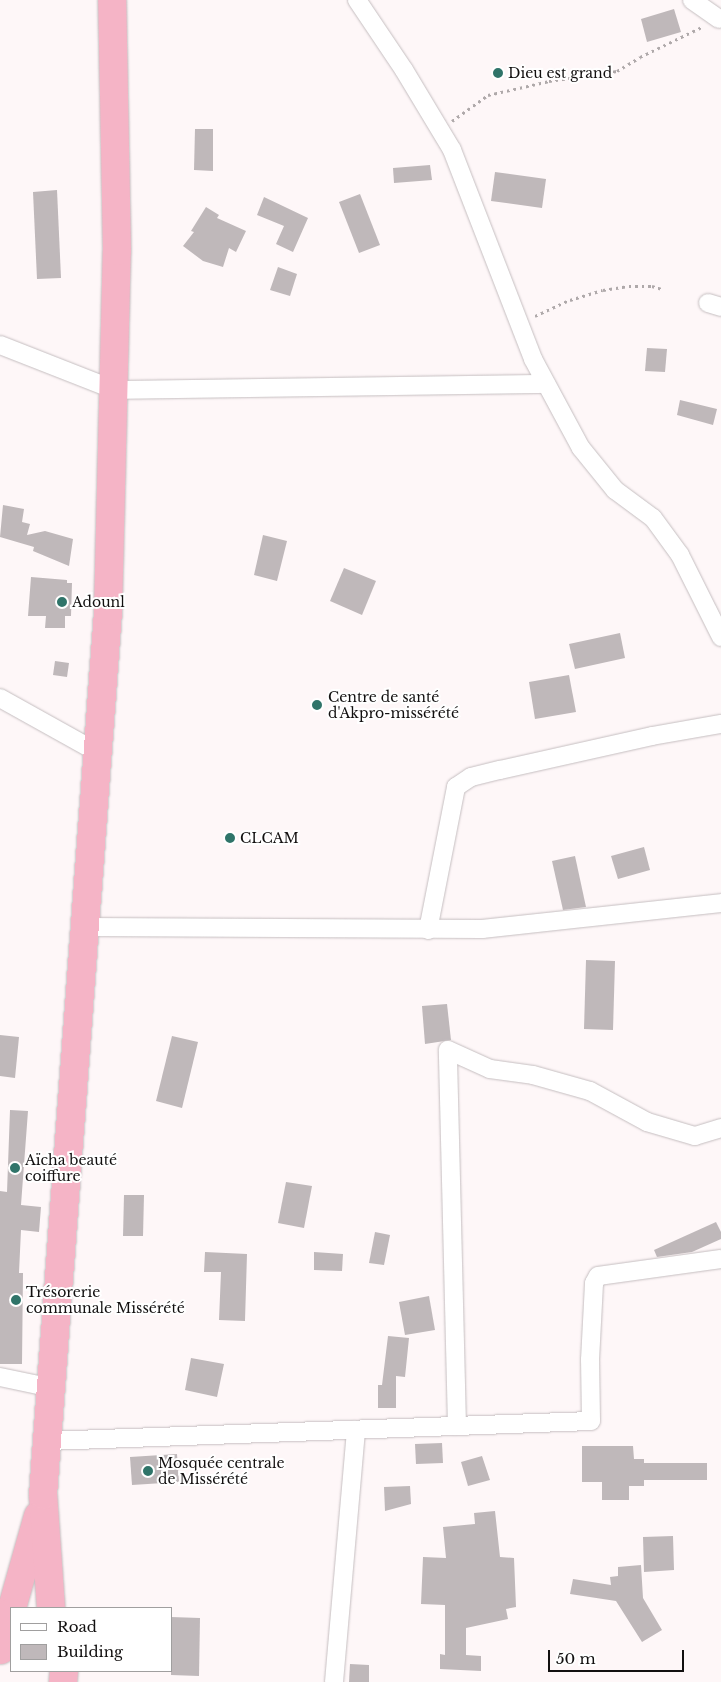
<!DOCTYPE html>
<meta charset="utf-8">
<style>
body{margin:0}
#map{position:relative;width:721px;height:1682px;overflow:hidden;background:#fef7f8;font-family:"Libre Baskerville",serif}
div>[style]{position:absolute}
.building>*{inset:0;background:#bfb8ba}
.path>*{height:3px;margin-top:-1.5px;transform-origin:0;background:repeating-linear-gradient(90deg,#afa9aa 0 2.5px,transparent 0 6.5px)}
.roads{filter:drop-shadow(0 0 1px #c5bec0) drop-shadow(0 0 1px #c5bec0)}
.street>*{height:18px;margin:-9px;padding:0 9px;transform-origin:9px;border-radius:9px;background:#fff}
.highway>*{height:28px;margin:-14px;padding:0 14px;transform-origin:14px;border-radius:14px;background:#f5b4c6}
.dots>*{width:14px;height:14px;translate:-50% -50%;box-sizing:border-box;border:2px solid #fff;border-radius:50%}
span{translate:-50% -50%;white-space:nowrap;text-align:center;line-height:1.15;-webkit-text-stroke:4px #fff;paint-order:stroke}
.poi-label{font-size:14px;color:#121010}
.left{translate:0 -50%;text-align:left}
.legend{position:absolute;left:10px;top:1607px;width:162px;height:65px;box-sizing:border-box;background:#fff;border:1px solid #a09f9f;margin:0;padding:6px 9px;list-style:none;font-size:15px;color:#121010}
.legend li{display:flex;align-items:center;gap:10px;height:25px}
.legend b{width:25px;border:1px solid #a09f9f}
.scale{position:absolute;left:548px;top:1650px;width:136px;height:22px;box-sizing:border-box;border:2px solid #121010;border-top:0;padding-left:6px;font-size:15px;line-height:18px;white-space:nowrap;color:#121010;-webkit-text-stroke:4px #fff;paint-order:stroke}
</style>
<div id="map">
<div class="building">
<div style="clip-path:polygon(674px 9px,681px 32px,647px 42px,641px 19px)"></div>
<div style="clip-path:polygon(195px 129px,213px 129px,213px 171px,194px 170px)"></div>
<div style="clip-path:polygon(430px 165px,432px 180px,394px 183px,393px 168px)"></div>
<div style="clip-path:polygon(495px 172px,546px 179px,542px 208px,491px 201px)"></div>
<div style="clip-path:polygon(57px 190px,61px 278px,37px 279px,33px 192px)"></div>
<div style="clip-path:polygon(360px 194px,380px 245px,359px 253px,339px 202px)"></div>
<div style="clip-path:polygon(264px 197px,308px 218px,293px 252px,276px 244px,284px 226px,257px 215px)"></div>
<div style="clip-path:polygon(206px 207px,219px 215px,217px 218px,246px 231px,236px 252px,229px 248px,223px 267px,203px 261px,183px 246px,194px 232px,191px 231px)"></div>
<div style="clip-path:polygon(278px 267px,297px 274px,290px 296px,270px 290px)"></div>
<div style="clip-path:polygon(647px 348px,667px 349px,665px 372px,645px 371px)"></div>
<div style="clip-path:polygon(680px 400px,717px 409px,713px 425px,677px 415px)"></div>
<div style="clip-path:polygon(3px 505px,24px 509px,22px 522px,30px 524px,27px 535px,45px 531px,73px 539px,69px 566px,33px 551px,34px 547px,0 537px)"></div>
<div style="clip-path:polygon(263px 535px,287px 541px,277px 581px,254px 575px)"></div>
<div style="clip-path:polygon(344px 568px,376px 581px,362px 615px,330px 601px)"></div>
<div style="clip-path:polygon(31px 577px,67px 580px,67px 583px,72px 583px,71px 616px,65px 616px,65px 628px,45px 628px,46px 616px,28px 616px)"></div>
<div style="clip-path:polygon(620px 633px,625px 658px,575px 669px,569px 644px)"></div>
<div style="clip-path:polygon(55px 661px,69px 663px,67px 677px,53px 675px)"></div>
<div style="clip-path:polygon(569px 675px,576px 712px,535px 719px,529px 682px)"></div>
<div style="clip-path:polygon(644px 847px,650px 870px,618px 879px,611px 856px)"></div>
<div style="clip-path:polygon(575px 856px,586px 907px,563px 910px,552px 861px)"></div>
<div style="clip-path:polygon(586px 960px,615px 961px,613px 1030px,584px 1029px)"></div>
<div style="clip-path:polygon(447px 1004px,451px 1040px,425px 1044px,422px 1006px)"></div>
<div style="clip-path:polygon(0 1035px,19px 1037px,15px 1078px,0 1076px)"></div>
<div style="clip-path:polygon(172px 1036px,198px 1042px,182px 1108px,156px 1101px)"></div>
<div style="clip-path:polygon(10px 1110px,28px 1111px,21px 1205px,41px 1207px,39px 1232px,21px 1230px,19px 1273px,23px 1273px,22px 1364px,0 1364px,0 1191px,7px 1192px)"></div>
<div style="clip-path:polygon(286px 1182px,312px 1186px,304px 1228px,278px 1223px)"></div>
<div style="clip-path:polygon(124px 1195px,144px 1195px,143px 1236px,123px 1236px)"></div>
<div style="clip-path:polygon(716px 1222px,721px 1232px,721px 1239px,692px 1252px,657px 1257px,654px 1250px)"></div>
<div style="clip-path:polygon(375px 1232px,390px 1235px,384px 1265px,369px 1263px)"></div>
<div style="clip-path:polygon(205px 1252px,247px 1254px,245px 1321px,219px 1320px,221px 1272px,204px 1272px)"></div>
<div style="clip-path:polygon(314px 1252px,343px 1254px,342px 1271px,314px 1270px)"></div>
<div style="clip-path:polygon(429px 1296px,435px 1330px,405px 1335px,399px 1302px)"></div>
<div style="clip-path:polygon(388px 1336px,409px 1338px,405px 1377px,396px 1376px,396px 1408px,378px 1408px,378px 1385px,382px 1385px)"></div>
<div style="clip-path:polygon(191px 1358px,224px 1364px,217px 1397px,185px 1390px)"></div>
<div style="clip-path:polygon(442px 1443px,443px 1463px,416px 1464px,415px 1444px)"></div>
<div style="clip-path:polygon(582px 1446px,633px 1446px,634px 1459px,644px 1459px,644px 1463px,707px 1463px,707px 1480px,644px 1480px,644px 1486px,629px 1486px,629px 1500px,602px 1500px,602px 1482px,582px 1482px)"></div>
<div style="clip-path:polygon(177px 1454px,179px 1482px,132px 1485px,130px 1457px)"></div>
<div style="clip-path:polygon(482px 1456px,490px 1480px,468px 1486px,461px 1462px)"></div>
<div style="clip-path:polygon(410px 1486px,411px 1504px,385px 1511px,384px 1487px)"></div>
<div style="clip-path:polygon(495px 1511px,500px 1557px,514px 1558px,516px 1607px,506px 1609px,508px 1619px,466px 1628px,466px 1655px,481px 1656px,481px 1671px,440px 1669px,440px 1654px,445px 1655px,445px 1605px,421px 1604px,423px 1557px,446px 1558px,443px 1527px,475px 1524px,474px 1513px)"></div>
<div style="clip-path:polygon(673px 1536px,674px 1570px,644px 1572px,643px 1537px)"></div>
<div style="clip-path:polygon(641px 1565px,643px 1598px,662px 1630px,642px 1642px,616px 1601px,570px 1594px,573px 1579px,611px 1585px,610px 1577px,618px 1576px,618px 1567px)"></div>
<div style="clip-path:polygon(171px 1617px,200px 1618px,199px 1676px,171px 1675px)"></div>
<div style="clip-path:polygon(350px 1664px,369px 1665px,369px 1682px,349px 1682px)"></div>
</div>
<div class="path">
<div style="left:452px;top:121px;width:44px;rotate:-35.8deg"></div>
<div style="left:488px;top:95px;width:63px;rotate:-12.9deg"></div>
<div style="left:549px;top:81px;width:69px;rotate:-8.4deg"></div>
<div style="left:617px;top:71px;width:27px;rotate:-31deg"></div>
<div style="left:640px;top:57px;width:69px;rotate:-25.8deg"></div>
<div style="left:535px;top:316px;width:38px;rotate:-25deg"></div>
<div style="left:570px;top:300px;width:34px;rotate:-17deg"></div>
<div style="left:603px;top:290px;width:26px;rotate:-9deg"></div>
<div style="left:629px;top:286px;width:23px"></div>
<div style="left:652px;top:286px;width:10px;rotate:17deg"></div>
</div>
<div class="roads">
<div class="street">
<div style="left:357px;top:0;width:84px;rotate:56.1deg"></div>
<div style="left:404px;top:70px;width:93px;rotate:59deg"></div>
<div style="left:452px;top:150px;width:224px;rotate:68.8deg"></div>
<div style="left:533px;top:359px;width:101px;rotate:61.7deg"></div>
<div style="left:581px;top:448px;width:54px;rotate:51deg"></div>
<div style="left:615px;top:490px;width:47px;rotate:36.4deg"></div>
<div style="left:653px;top:518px;width:46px;rotate:53.9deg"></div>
<div style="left:680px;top:555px;width:92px;rotate:63.4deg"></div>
<div style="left:692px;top:0;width:33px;rotate:35deg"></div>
<div style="left:708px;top:303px;width:14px;rotate:17deg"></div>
<div style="left:0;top:345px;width:123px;rotate:21.4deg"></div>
<div style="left:115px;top:390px;width:431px;rotate:-0.8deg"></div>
<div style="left:0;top:698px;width:113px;rotate:29.1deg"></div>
<div style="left:86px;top:927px;width:396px;rotate:0.3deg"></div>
<div style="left:482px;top:929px;width:240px;rotate:-6.2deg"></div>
<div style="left:428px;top:930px;width:146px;rotate:-78.9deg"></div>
<div style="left:456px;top:787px;width:18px;rotate:-34deg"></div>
<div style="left:471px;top:777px;width:30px;rotate:-14deg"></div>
<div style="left:500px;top:770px;width:156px;rotate:-12.6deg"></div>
<div style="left:652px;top:736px;width:70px;rotate:-9.9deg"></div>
<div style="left:0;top:1377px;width:53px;rotate:11.9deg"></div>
<div style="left:457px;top:1426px;width:376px;rotate:-91.4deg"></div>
<div style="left:448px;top:1050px;width:46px;rotate:24.3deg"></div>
<div style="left:490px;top:1069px;width:43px;rotate:7.9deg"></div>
<div style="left:533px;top:1075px;width:59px;rotate:15.7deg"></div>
<div style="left:590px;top:1091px;width:65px;rotate:28.5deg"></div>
<div style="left:647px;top:1122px;width:50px;rotate:16.3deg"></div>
<div style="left:695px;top:1136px;width:27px;rotate:-17deg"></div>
<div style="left:48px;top:1441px;width:543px;rotate:-2.11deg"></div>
<div style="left:591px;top:1421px;width:61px;rotate:-90.9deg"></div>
<div style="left:590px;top:1360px;width:77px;rotate:-87deg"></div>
<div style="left:594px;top:1283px;width:8px;rotate:-60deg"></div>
<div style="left:598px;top:1276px;width:124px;rotate:-7.9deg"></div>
<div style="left:334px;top:1682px;width:253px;rotate:-85deg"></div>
</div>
<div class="highway">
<div style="left:12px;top:1608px;width:96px;rotate:-74.2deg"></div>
<div style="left:51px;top:1608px;width:113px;rotate:-94deg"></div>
<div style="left:43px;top:1495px;width:886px;rotate:-85.79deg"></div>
<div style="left:108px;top:611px;width:360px;rotate:-88.6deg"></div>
<div style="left:117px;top:251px;width:251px;rotate:-91.1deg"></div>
<div style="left:1px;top:1650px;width:39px;rotate:-75deg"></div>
<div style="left:63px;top:1682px;width:11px;rotate:-85deg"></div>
</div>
</div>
<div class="dots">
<div style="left:498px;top:73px;background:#2f7469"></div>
<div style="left:62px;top:602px;background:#2f7469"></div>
<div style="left:317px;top:705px;background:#2f7469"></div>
<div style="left:230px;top:838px;background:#2f7469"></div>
<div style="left:15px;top:1168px;background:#2f7469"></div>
<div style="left:16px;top:1300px;background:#2f7469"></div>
<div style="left:148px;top:1471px;background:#2f7469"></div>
</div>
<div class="poi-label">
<span class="left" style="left:508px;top:73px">Dieu est grand</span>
<span class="left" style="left:72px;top:602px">Adounl</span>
<span class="left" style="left:328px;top:705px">Centre de santé<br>d'Akpro-missérété</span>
<span class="left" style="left:240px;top:838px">CLCAM</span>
<span class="left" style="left:25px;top:1168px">Aïcha beauté<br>coiffure</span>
<span class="left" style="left:26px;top:1300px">Trésorerie<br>communale Missérété</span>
<span class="left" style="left:158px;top:1471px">Mosquée centrale<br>de Missérété</span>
</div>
<ul class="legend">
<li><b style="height:6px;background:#fff"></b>Road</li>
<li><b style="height:14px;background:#bfb8ba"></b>Building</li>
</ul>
<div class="scale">50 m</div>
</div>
